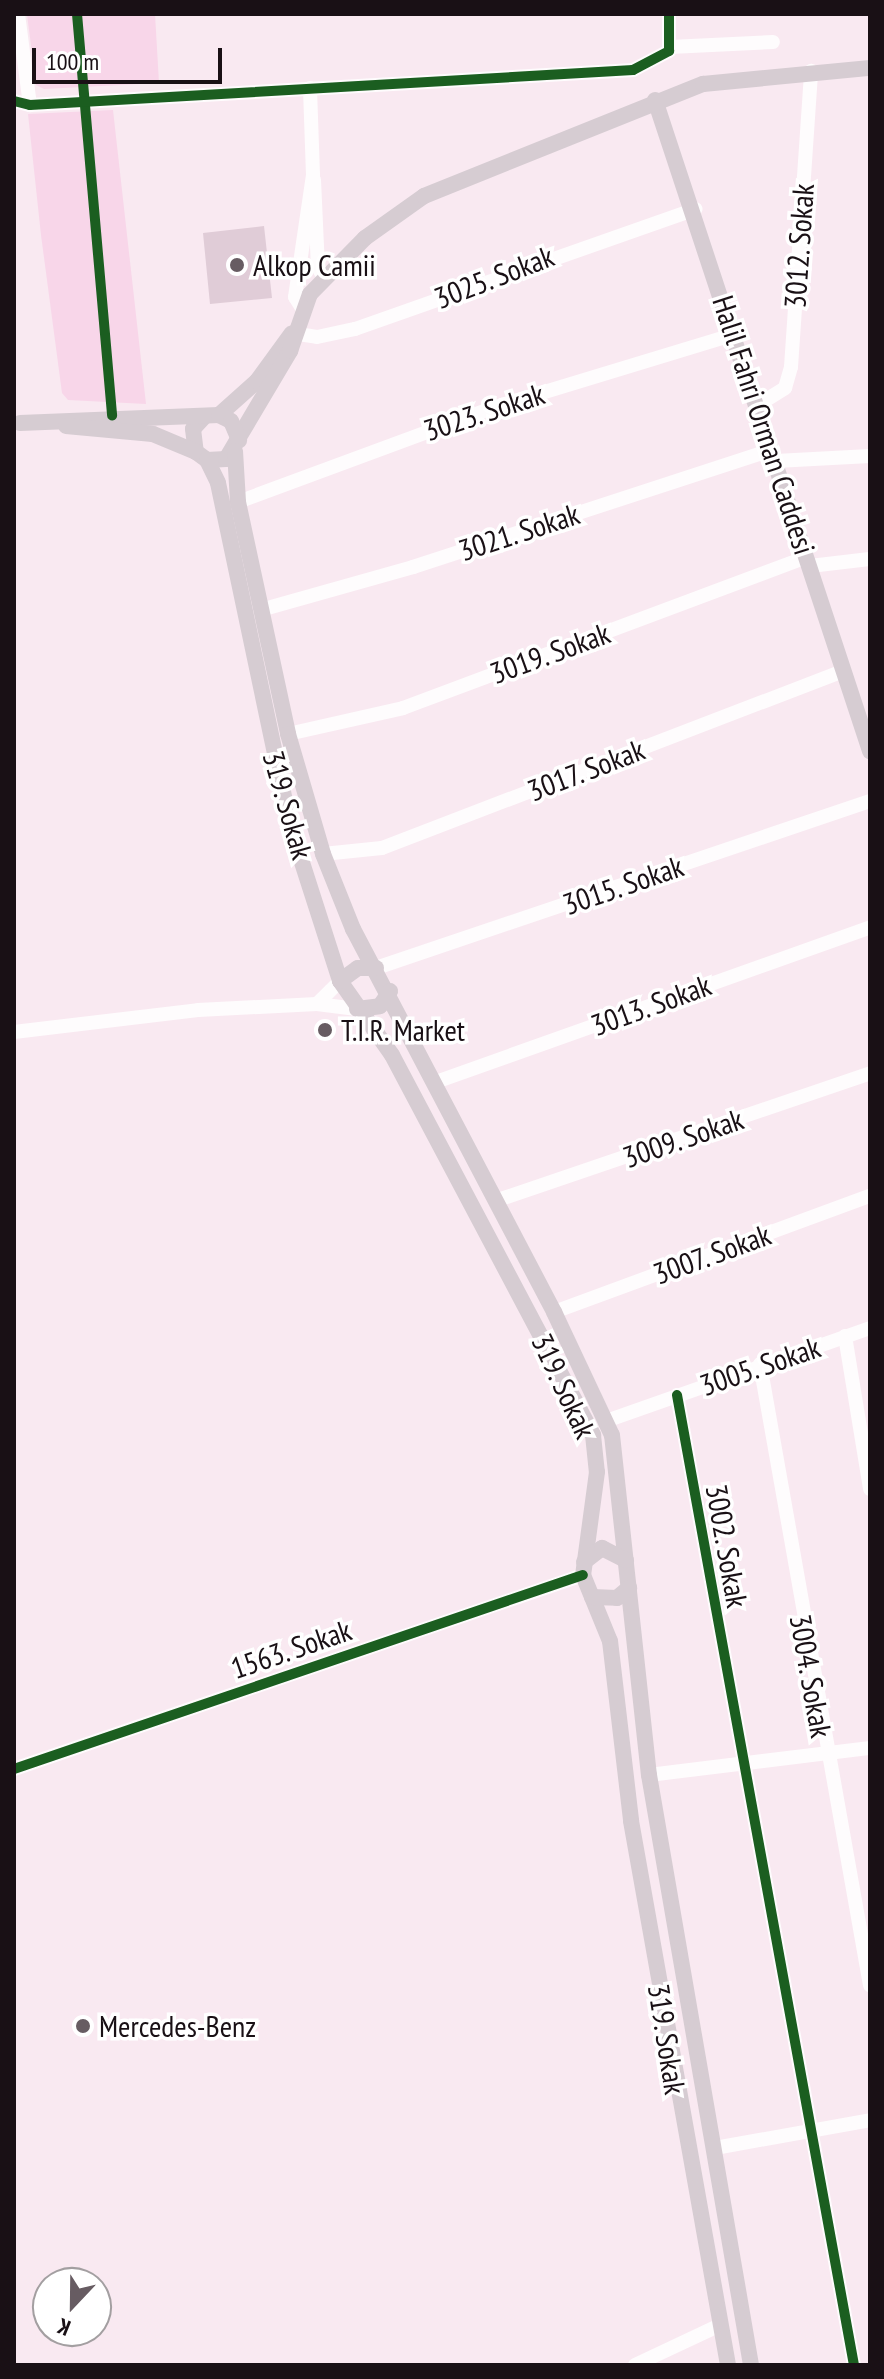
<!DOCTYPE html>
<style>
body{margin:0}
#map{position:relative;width:884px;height:2379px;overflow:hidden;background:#f9e9f1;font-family:"PT Sans Narrow",sans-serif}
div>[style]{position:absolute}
.green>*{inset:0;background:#f8d6e9}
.building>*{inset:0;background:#e0ccd7}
.minor>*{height:14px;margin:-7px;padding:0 7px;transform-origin:7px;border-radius:7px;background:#fefcfd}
.major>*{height:16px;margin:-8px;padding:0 8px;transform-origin:8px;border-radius:8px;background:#d6ccd2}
.cycleway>*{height:10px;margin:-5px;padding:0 5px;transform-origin:5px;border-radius:5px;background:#1b5e20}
.dots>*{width:22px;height:22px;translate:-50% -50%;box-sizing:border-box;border:4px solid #fff;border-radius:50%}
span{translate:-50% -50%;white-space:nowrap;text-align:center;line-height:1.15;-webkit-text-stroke:7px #fff;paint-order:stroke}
.street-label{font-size:30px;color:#191015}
.poi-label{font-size:30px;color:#191015}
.left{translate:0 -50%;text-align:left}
.frame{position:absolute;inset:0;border:16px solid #191015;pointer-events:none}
.north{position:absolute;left:32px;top:2267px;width:80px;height:80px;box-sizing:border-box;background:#fff;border:2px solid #a39fa1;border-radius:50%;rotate:202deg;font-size:22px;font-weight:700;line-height:32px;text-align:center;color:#191015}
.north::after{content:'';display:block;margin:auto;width:28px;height:36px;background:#675c62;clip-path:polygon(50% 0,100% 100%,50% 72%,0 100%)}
.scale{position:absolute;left:32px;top:48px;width:190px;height:36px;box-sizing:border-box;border:4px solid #191015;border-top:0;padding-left:10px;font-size:24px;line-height:28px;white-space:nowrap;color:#191015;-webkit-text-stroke:6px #fff;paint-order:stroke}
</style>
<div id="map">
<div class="green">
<div style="clip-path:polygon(27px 14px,155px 14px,159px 83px,44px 89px,36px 85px)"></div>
<div style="clip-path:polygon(113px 110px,146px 404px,68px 400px,62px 393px,41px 235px,28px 114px)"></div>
</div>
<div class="building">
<div style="clip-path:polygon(264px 226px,272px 298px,210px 304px,203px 233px)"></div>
</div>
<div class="minor">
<div style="left:18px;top:14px;width:92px;rotate:82.5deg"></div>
<div style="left:670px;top:47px;width:103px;rotate:-2.8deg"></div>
<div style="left:14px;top:101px;width:16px;rotate:14deg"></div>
<div style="left:30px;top:105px;width:604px;rotate:-3.32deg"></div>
<div style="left:633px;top:70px;width:41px;rotate:-27.8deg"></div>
<div style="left:669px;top:51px;width:37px;rotate:-90deg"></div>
<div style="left:314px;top:180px;width:87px;rotate:87.4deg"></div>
<div style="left:318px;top:267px;width:13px;rotate:61deg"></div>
<div style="left:302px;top:308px;width:13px;rotate:-122deg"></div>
<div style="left:295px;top:297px;width:123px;rotate:-81.6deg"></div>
<div style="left:313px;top:175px;width:87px;rotate:-92deg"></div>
<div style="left:292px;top:333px;width:25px;rotate:9deg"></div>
<div style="left:317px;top:337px;width:39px;rotate:-12deg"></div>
<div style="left:355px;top:329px;width:361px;rotate:-19.4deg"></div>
<div style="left:758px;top:405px;width:32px;rotate:-32deg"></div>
<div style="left:785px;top:388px;width:22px;rotate:-74deg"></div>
<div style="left:791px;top:367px;width:297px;rotate:-86.1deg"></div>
<div style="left:776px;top:461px;width:94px;rotate:-3deg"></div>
<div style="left:238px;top:502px;width:271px;rotate:-20.3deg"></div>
<div style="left:492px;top:408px;width:254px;rotate:-16.9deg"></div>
<div style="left:810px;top:566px;width:60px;rotate:-6.7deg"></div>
<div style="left:264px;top:609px;width:155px;rotate:-15.7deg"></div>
<div style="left:413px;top:567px;width:379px;rotate:-18.1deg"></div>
<div style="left:288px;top:734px;width:118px;rotate:-12.7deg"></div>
<div style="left:403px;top:708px;width:431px;rotate:-20.5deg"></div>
<div style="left:323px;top:854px;width:59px;rotate:-5.8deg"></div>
<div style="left:382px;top:848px;width:495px;rotate:-21deg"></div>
<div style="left:376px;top:968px;width:521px;rotate:-18.68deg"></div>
<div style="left:317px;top:1004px;width:33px;rotate:-45deg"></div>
<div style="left:14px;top:1032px;width:185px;rotate:-6.8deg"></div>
<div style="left:198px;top:1010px;width:119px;rotate:-2.9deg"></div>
<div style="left:317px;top:1004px;width:40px;rotate:7.1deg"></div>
<div style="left:433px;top:1083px;width:464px;rotate:-19.6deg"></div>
<div style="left:495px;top:1201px;width:396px;rotate:-18.8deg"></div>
<div style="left:554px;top:1312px;width:337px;rotate:-20.2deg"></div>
<div style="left:845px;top:1336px;width:155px;rotate:80.7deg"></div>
<div style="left:760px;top:1364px;width:631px;rotate:79.96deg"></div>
<div style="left:677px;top:1395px;width:986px;rotate:79.66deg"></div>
<div style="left:606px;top:1421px;width:280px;rotate:-19.4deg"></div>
<div style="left:14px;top:1769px;width:601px;rotate:-18.83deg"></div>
<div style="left:649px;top:1775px;width:223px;rotate:-7deg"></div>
<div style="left:715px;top:2148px;width:158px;rotate:-10.2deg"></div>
<div style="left:635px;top:2365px;width:92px;rotate:-25.2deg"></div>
</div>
<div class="major">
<div style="left:655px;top:100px;width:686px;rotate:71.72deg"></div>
<div style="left:219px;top:415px;width:51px;rotate:-41.8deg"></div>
<div style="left:257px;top:381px;width:59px;rotate:-53.9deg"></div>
<div style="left:204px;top:417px;width:16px;rotate:133deg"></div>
<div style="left:193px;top:429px;width:23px;rotate:83deg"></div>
<div style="left:196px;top:452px;width:14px;rotate:36deg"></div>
<div style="left:207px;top:460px;width:19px;rotate:-3deg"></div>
<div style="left:226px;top:459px;width:126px;rotate:-59.3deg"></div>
<div style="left:290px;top:351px;width:60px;rotate:-70.7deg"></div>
<div style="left:310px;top:294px;width:78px;rotate:-45.5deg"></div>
<div style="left:365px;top:238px;width:72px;rotate:-35.4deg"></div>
<div style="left:424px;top:196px;width:301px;rotate:-21.9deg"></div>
<div style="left:703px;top:84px;width:168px;rotate:-5.5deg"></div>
<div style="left:20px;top:423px;width:199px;rotate:-2.3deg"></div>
<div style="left:219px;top:415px;width:13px;rotate:27deg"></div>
<div style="left:231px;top:421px;width:21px;rotate:67deg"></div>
<div style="left:66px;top:426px;width:87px;rotate:5.3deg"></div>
<div style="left:153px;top:434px;width:47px;rotate:22.7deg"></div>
<div style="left:235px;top:451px;width:51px;rotate:86.6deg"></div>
<div style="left:238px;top:502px;width:237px;rotate:77.8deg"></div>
<div style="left:288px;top:734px;width:125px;rotate:73.7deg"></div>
<div style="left:323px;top:854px;width:81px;rotate:68.2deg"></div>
<div style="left:353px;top:929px;width:433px;rotate:62.3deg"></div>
<div style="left:554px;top:1312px;width:136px;rotate:64.8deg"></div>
<div style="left:612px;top:1435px;width:342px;rotate:83.8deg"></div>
<div style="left:649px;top:1775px;width:599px;rotate:80.19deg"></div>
<div style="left:207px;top:460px;width:25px;rotate:64deg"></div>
<div style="left:218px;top:483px;width:349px;rotate:78.1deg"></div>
<div style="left:290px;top:825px;width:164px;rotate:72.2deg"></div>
<div style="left:340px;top:981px;width:90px;rotate:54.9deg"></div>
<div style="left:392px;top:1055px;width:430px;rotate:62.1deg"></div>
<div style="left:593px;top:1435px;width:37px;rotate:84deg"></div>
<div style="left:597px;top:1472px;width:104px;rotate:97.7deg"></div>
<div style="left:583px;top:1575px;width:71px;rotate:67.8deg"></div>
<div style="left:610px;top:1641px;width:181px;rotate:83.3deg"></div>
<div style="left:631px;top:1821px;width:553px;rotate:79.89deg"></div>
<div style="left:340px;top:981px;width:22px;rotate:-36deg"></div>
<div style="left:358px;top:968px;width:18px"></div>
<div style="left:357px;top:1009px;width:23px;rotate:-7deg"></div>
<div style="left:380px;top:1006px;width:18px;rotate:-56deg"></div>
<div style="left:584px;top:1562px;width:23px;rotate:-38deg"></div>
<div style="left:602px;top:1548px;width:27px;rotate:27deg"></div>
<div style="left:592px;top:1597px;width:25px;rotate:2deg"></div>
<div style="left:617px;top:1598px;width:16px;rotate:-40deg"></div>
</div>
<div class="cycleway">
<div style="left:77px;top:14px;width:403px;rotate:85deg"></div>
<div style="left:14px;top:101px;width:16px;rotate:14deg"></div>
<div style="left:30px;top:105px;width:604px;rotate:-3.32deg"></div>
<div style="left:633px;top:70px;width:41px;rotate:-27.8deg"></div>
<div style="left:669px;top:51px;width:37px;rotate:-90deg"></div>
<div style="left:677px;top:1395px;width:986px;rotate:79.66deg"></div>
<div style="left:14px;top:1769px;width:601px;rotate:-18.83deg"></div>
</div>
<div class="dots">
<div style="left:237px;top:265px;background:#675c62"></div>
<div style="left:325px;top:1030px;background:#675c62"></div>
<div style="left:83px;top:2026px;background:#675c62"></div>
</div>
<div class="street-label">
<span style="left:799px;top:246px;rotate:-86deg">3012. Sokak</span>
<span style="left:494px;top:277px;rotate:-21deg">3025. Sokak</span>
<span style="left:484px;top:412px;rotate:-18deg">3023. Sokak</span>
<span style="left:764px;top:425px;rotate:72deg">Halil Fahri Orman Caddesi</span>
<span style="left:519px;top:532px;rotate:-18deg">3021. Sokak</span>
<span style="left:550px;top:653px;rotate:-20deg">3019. Sokak</span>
<span style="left:586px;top:770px;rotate:-21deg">3017. Sokak</span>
<span style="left:288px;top:805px;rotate:74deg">319. Sokak</span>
<span style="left:623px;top:885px;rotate:-19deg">3015. Sokak</span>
<span style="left:651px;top:1005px;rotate:-20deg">3013. Sokak</span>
<span style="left:683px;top:1138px;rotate:-19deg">3009. Sokak</span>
<span style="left:712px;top:1254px;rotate:-20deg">3007. Sokak</span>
<span style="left:760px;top:1366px;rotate:-19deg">3005. Sokak</span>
<span style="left:564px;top:1386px;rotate:65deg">319. Sokak</span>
<span style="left:727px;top:1546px;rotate:80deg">3002. Sokak</span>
<span style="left:291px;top:1649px;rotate:-19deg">1563. Sokak</span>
<span style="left:811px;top:1676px;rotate:80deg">3004. Sokak</span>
<span style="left:667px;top:2039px;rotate:81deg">319. Sokak</span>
</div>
<div class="poi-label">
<span class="left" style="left:253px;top:265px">Alkop Camii</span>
<span class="left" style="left:341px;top:1030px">T.I.R. Market</span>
<span class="left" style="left:99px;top:2026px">Mercedes-Benz</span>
</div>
<div class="frame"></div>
<div class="north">K</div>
<div class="scale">100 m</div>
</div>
